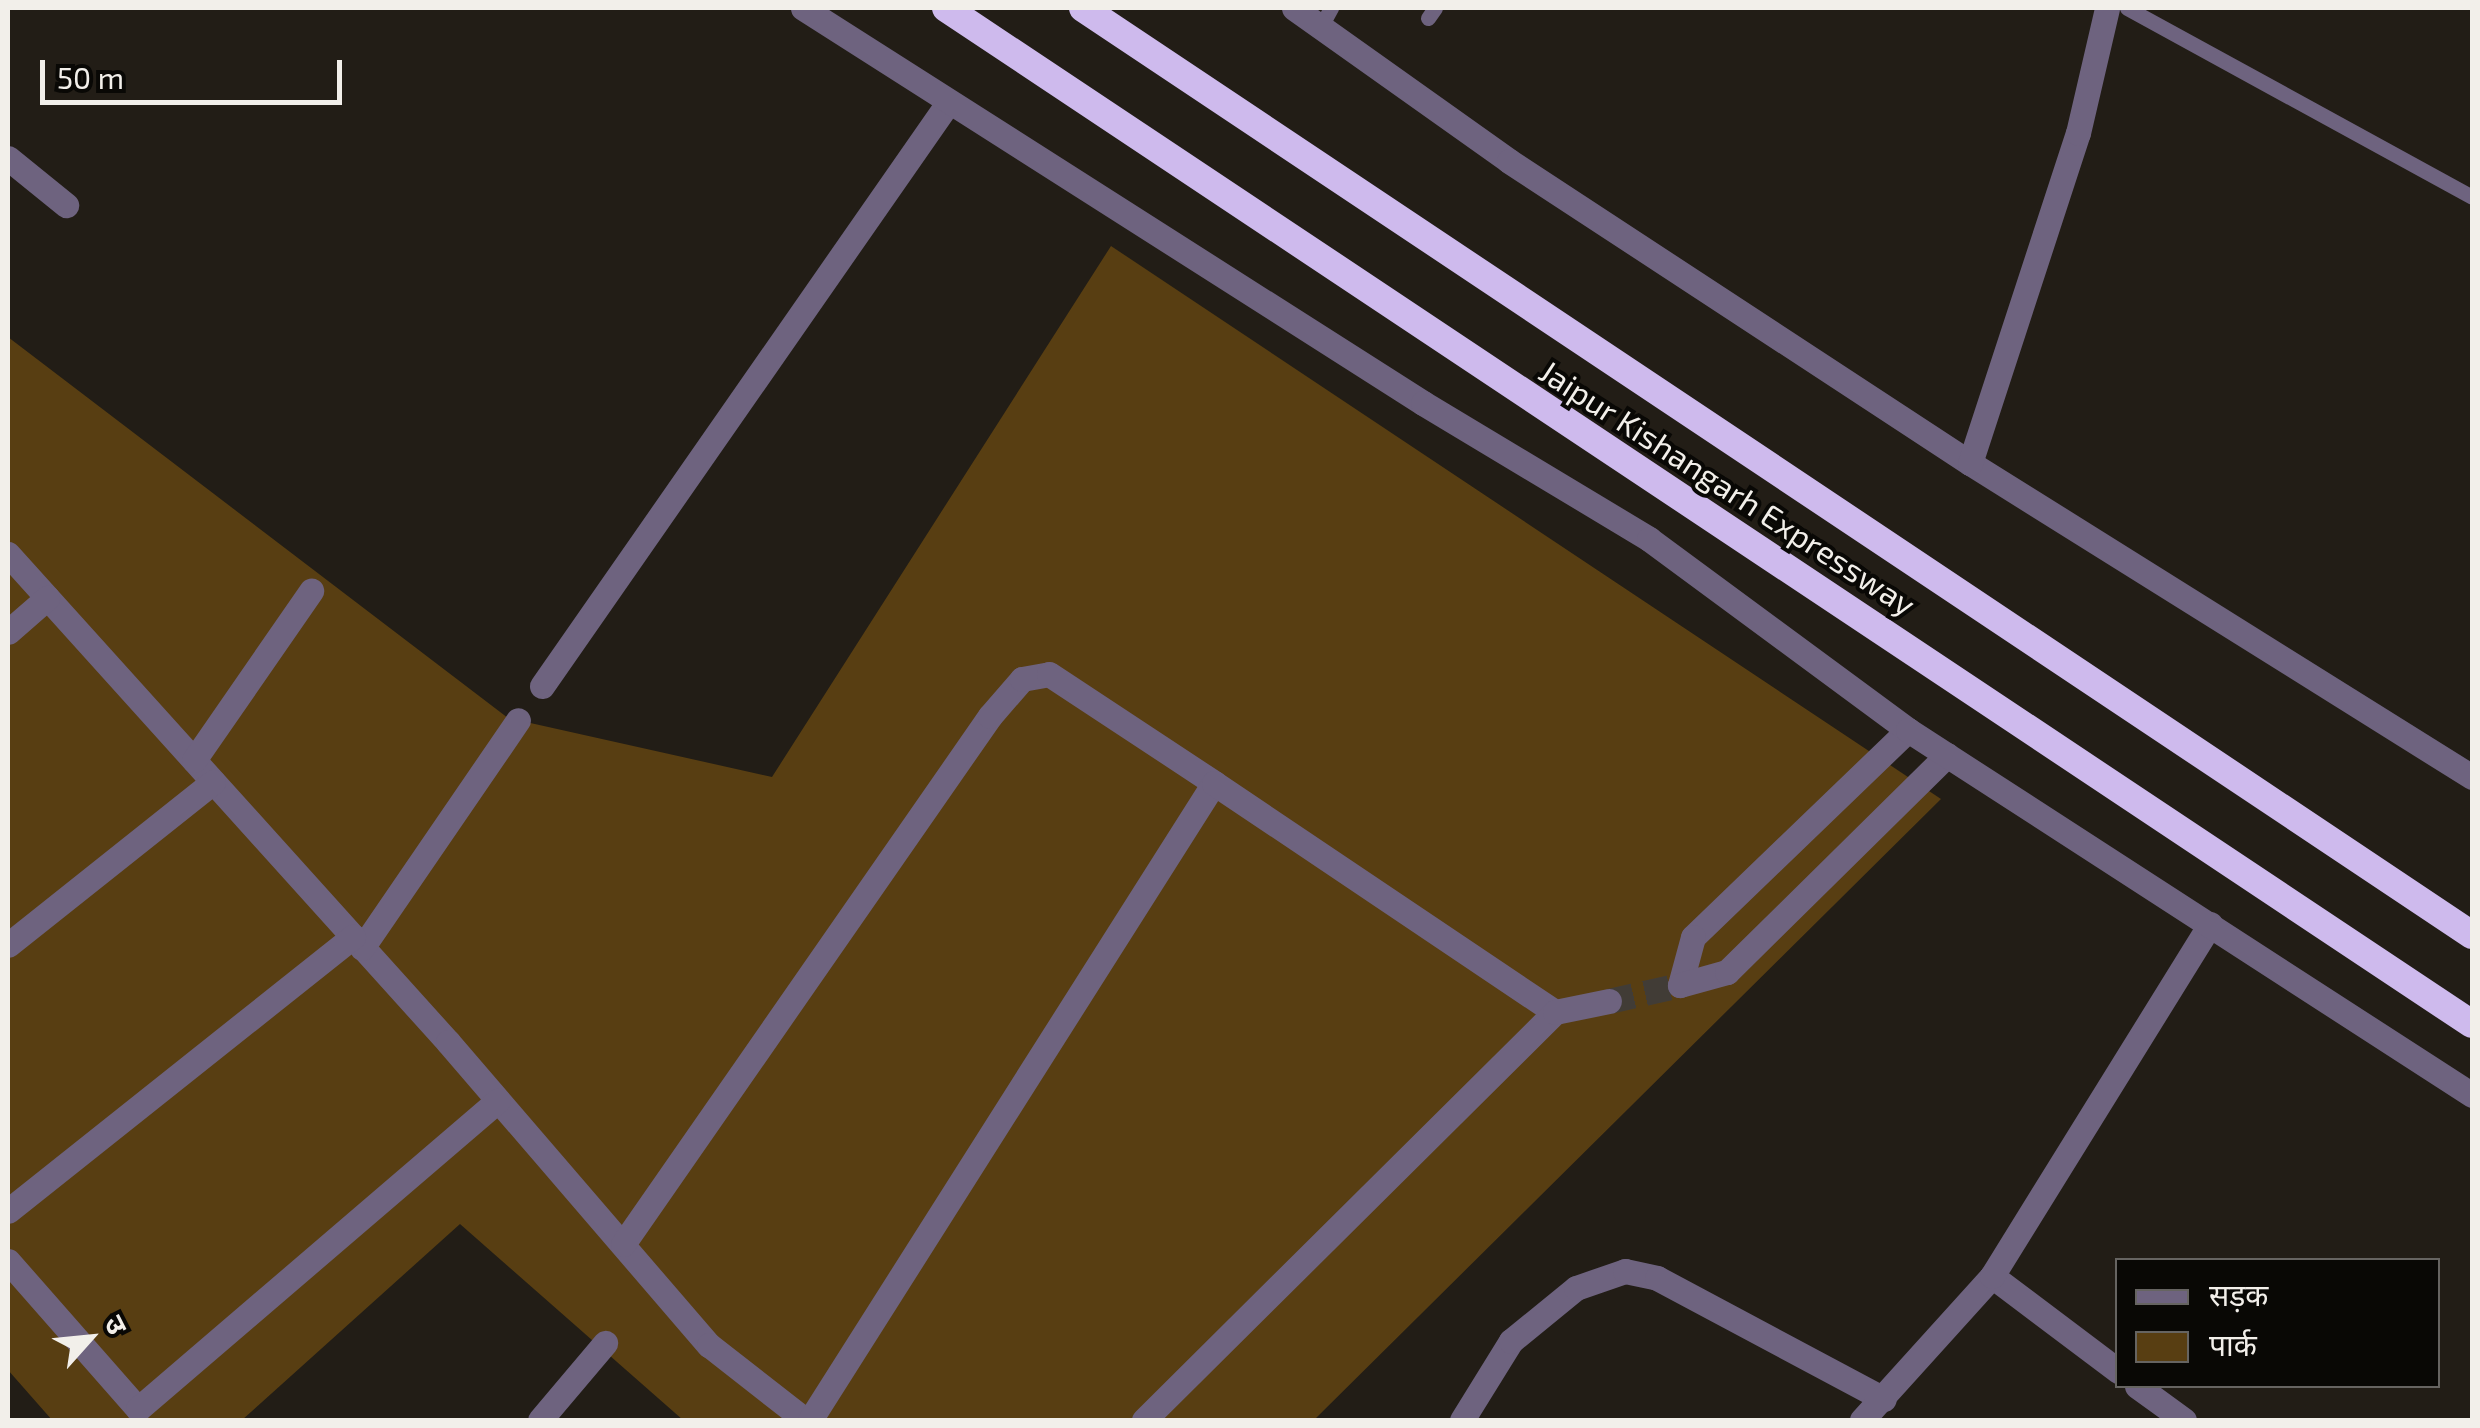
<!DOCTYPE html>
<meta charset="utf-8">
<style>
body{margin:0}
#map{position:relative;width:2480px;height:1428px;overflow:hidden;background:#221d16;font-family:"Exo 2","Noto Sans Devanagari",sans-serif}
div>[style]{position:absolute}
.green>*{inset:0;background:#583e12}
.minor-tunnel>*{height:25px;margin-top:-12.5px;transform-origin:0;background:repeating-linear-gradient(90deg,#413c36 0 25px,transparent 0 37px)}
.service>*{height:15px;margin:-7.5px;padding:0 7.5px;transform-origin:7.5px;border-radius:7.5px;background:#6e637f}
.minor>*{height:25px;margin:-12.5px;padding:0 12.5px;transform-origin:12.5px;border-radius:12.5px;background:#6e637f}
.tertiary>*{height:25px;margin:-12.5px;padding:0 12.5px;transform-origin:12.5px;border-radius:12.5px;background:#6e637f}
.trunk>*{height:28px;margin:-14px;padding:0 14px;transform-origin:14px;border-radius:14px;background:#cebaed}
span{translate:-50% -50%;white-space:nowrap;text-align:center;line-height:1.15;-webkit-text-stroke:8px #090805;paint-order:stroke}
.street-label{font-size:32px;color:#f2efea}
.frame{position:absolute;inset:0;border:10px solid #f2efea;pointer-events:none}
.legend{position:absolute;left:2115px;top:1258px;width:325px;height:130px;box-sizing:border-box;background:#090805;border:2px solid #666461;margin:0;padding:12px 18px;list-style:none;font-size:30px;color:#f2efea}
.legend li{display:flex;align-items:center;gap:20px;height:50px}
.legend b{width:50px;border:2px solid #666461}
.north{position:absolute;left:40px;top:1288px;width:100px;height:100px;-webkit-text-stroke:8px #090805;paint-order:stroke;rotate:63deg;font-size:28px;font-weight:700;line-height:40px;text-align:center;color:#f2efea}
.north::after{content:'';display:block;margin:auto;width:35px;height:45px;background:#f2efea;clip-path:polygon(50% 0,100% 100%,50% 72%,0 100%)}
.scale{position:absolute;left:40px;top:60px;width:302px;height:45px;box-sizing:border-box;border:5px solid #f2efea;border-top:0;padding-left:12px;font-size:30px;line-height:35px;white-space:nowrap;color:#f2efea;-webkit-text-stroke:8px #090805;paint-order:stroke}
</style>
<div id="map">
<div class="green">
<div style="clip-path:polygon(1111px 246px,1941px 799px,1314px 1420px,683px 1420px,460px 1224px,242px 1420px,52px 1420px,8px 1370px,8px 337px,508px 718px,772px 777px)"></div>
</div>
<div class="minor-tunnel">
<div style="left:1609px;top:1001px;width:73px;rotate:-12.7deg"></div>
</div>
<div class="service">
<div style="left:2127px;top:8px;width:393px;rotate:28.7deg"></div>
<div style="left:1428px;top:18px;width:12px;rotate:-55deg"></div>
<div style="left:1321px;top:26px;width:21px;rotate:-61deg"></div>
</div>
<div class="minor">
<div style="left:8px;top:158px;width:75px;rotate:39deg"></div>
<div style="left:8px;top:554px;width:657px;rotate:47.96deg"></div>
<div style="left:448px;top:1042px;width:400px;rotate:49.3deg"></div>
<div style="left:709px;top:1345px;width:122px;rotate:38deg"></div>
<div style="left:8px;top:632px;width:52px;rotate:-41.1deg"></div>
<div style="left:542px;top:686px;width:710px;rotate:-55.15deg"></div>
<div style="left:1908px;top:730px;width:298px;rotate:136.1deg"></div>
<div style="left:1693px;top:937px;width:50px;rotate:105.2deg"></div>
<div style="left:1680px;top:985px;width:49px;rotate:-15.5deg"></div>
<div style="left:1727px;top:972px;width:309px;rotate:-44.6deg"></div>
<div style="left:194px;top:760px;width:206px;rotate:-55.3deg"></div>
<div style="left:8px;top:945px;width:262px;rotate:-38.5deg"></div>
<div style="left:362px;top:948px;width:276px;rotate:-55.6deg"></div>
<div style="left:8px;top:1211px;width:441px;rotate:-38.5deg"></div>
<div style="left:623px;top:1244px;width:643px;rotate:-55.2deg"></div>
<div style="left:990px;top:716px;width:49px;rotate:-49.1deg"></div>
<div style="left:1022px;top:679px;width:27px;rotate:-10deg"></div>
<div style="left:1049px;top:674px;width:198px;rotate:33.4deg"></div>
<div style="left:8px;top:1261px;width:197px;rotate:48.7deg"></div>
<div style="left:138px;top:1409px;width:474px;rotate:-40.6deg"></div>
<div style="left:1992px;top:1276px;width:158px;rotate:37deg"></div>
<div style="left:2137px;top:1386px;width:58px;rotate:35.9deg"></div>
<div style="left:540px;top:1420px;width:101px;rotate:-49.8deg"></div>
<div style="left:810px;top:1420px;width:754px;rotate:-57.62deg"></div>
<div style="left:1214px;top:783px;width:411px;rotate:33.9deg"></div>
<div style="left:1144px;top:1420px;width:579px;rotate:-44.79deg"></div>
<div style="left:1555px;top:1012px;width:55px;rotate:-11.5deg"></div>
<div style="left:1462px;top:1420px;width:93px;rotate:-58.2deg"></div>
<div style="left:1511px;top:1341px;width:84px;rotate:-39.2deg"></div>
<div style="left:1576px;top:1288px;width:52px;rotate:-19.1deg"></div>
<div style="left:1625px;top:1271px;width:33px;rotate:12deg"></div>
<div style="left:1657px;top:1278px;width:257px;rotate:28.1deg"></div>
<div style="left:1862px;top:1420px;width:194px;rotate:-47.9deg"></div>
<div style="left:1992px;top:1276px;width:414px;rotate:-58.2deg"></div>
</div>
<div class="tertiary">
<div style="left:803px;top:8px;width:735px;rotate:32.5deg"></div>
<div style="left:1423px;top:403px;width:264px;rotate:31deg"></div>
<div style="left:1649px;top:539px;width:322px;rotate:36.4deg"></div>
<div style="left:1908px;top:730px;width:672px;rotate:32.91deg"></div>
<div style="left:1294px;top:8px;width:264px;rotate:35.4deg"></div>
<div style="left:1509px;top:161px;width:551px;rotate:33.23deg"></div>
<div style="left:1970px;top:463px;width:592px;rotate:32.03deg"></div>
<div style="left:1970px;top:463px;width:347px;rotate:-71.9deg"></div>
<div style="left:2078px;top:133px;width:128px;rotate:-76.9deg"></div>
</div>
<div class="trunk">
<div style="left:946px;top:8px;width:1833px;rotate:33.66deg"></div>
<div style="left:1083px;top:8px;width:1670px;rotate:33.72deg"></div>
</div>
<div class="street-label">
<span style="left:1728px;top:487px;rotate:33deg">Jaipur Kishangarh Expressway</span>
</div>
<div class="frame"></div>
<ul class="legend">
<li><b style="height:12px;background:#6e637f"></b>सड़क</li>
<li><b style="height:28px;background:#583e12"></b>पार्क</li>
</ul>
<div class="north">उ</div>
<div class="scale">50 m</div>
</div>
